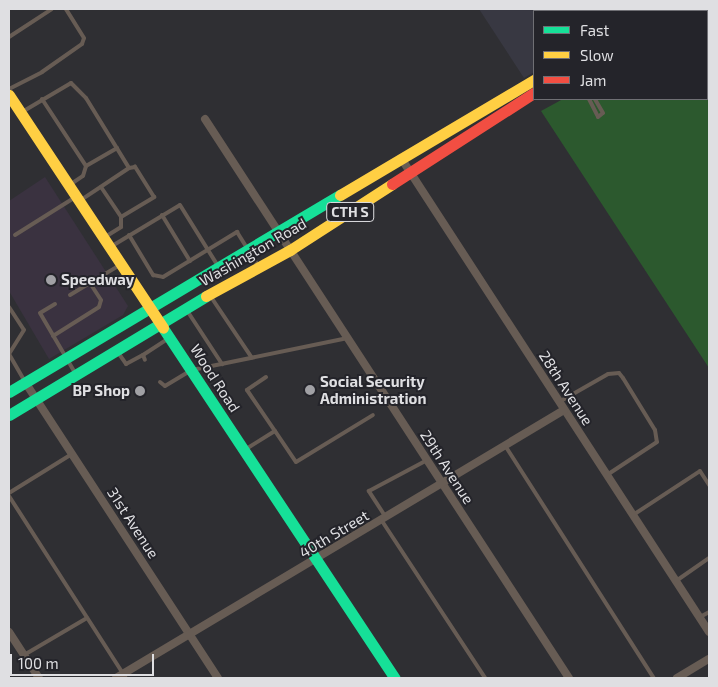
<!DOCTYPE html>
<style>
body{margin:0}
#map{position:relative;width:718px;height:687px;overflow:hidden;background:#2f2f33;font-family:"Exo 2",sans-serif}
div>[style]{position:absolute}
.commercial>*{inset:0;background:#3a3240}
.built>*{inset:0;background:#383842}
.green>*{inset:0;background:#2c592e}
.lane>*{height:4px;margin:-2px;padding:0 2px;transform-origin:2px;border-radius:2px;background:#675c54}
.street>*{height:8px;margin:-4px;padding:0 4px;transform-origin:4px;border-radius:4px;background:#675c54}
.fast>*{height:11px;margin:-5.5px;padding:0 5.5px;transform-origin:5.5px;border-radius:5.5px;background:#16e098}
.slow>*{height:11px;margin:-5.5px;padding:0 5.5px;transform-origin:5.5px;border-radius:5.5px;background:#ffcf43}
.jam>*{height:11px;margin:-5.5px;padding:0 5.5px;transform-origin:5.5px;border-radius:5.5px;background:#f24e42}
.dots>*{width:14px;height:14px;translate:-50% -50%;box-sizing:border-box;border:2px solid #24242a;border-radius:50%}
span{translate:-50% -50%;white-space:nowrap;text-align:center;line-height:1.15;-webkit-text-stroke:4px #24242a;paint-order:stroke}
.shield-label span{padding:1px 4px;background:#24242a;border:1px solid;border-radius:4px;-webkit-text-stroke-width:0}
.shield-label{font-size:14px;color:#dfdfe2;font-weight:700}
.street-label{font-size:15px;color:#dfdfe2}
.poi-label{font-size:15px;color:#dfdfe2;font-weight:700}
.left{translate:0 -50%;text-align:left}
.right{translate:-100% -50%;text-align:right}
.frame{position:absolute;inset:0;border:10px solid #dfdfe2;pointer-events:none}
.legend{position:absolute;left:533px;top:10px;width:175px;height:90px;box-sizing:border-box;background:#24242a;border:1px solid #6f6f74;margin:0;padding:6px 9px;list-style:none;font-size:15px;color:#dfdfe2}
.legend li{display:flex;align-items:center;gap:10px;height:25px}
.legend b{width:25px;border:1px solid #6f6f74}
.scale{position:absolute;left:10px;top:654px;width:144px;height:22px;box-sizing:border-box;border:2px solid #dfdfe2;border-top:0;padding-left:6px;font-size:15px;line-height:18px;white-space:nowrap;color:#dfdfe2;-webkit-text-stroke:4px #24242a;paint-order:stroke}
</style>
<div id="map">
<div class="commercial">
<div style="clip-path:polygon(45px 177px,128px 306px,123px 315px,49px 359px,9px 291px,9px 201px)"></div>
</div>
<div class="built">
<div style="clip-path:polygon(479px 9px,645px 9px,534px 11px,534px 72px,524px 78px)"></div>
</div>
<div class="green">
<div style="clip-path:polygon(709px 17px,709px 368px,541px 111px,563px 99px,707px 99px)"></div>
</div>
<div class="lane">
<div style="left:9px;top:37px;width:51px;rotate:-33.1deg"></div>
<div style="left:9px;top:89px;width:37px;rotate:-27deg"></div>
<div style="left:42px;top:72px;width:49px;rotate:-35deg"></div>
<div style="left:82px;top:44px;width:6px;rotate:-72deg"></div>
<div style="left:84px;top:38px;width:34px;rotate:-122deg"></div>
<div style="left:42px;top:99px;width:80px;rotate:56.7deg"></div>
<div style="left:589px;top:99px;width:20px;rotate:63deg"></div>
<div style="left:598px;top:117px;width:6px;rotate:-39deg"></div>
<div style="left:603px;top:113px;width:16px;rotate:-120deg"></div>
<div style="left:22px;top:112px;width:57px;rotate:-30.6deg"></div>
<div style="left:71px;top:83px;width:21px;rotate:45deg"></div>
<div style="left:86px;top:98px;width:82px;rotate:58.4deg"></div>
<div style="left:129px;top:168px;width:58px;rotate:146.3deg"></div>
<div style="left:71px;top:184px;width:14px;rotate:-34deg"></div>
<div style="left:83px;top:176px;width:10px;rotate:-73deg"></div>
<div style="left:86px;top:166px;width:36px;rotate:-30deg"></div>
<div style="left:101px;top:187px;width:36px;rotate:56deg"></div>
<div style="left:121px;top:217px;width:39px;rotate:-31deg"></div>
<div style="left:154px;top:197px;width:36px;rotate:-122deg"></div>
<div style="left:135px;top:167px;width:6px;rotate:171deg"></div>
<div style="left:162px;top:215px;width:54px;rotate:58.7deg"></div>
<div style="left:15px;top:235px;width:70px;rotate:-32.1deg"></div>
<div style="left:129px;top:235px;width:47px;rotate:59deg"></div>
<div style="left:153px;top:275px;width:10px;rotate:11deg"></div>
<div style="left:163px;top:277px;width:87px;rotate:-31.3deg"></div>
<div style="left:237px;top:232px;width:40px;rotate:58deg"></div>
<div style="left:105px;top:237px;width:19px;rotate:-32deg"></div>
<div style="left:121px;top:227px;width:10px;rotate:-90deg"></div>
<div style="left:112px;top:246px;width:79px;rotate:-31.1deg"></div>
<div style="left:180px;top:205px;width:72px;rotate:58.1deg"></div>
<div style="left:70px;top:295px;width:58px;rotate:-31deg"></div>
<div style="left:211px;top:297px;width:73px;rotate:56.1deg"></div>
<div style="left:55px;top:304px;width:17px;rotate:149deg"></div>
<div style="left:40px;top:313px;width:69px;rotate:59.7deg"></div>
<div style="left:9px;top:307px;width:27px;rotate:57deg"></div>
<div style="left:24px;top:330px;width:28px;rotate:122deg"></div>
<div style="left:186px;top:309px;width:66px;rotate:56.8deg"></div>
<div style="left:53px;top:336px;width:54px;rotate:-32.2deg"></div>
<div style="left:99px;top:307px;width:7px;rotate:-74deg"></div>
<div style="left:101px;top:300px;width:20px;rotate:-123deg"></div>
<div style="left:117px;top:351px;width:16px;rotate:55deg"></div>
<div style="left:126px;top:364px;width:19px;rotate:-28deg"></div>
<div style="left:143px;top:355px;width:5px;rotate:68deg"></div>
<div style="left:9px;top:354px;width:30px;rotate:60deg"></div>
<div style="left:143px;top:355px;width:30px;rotate:-33deg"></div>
<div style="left:266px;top:377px;width:23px;rotate:146deg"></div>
<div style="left:247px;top:390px;width:50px;rotate:55.7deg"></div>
<div style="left:160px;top:382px;width:6px;rotate:39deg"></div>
<div style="left:165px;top:386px;width:31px;rotate:-31deg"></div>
<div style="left:192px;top:370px;width:159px;rotate:-11.6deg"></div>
<div style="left:559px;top:402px;width:56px;rotate:-29.7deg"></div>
<div style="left:608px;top:374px;width:11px;rotate:-5deg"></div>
<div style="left:619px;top:373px;width:6px;rotate:51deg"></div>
<div style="left:623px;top:378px;width:61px;rotate:58.4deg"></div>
<div style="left:655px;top:430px;width:12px;rotate:81deg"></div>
<div style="left:657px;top:442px;width:60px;rotate:146.6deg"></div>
<div style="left:506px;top:447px;width:274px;rotate:57.4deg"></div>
<div style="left:246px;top:449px;width:34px;rotate:-32deg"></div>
<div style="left:275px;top:431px;width:37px;rotate:56deg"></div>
<div style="left:296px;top:462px;width:90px;rotate:-31.4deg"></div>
<div style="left:9px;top:493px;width:74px;rotate:-31.8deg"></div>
<div style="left:9px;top:496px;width:216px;rotate:57.3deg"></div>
<div style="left:633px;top:515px;width:80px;rotate:-33.3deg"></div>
<div style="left:700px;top:471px;width:17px;rotate:57deg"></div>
<div style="left:385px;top:516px;width:30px;rotate:-123deg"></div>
<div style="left:369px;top:491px;width:66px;rotate:-28.1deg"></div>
<div style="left:382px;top:521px;width:188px;rotate:56.7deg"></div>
<div style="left:676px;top:581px;width:40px;rotate:-34.9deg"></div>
<div style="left:700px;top:617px;width:10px;rotate:-29deg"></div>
<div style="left:24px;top:655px;width:73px;rotate:-30.4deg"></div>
</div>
<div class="street">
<div style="left:205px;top:119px;width:667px;rotate:56.93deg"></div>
<div style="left:401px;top:158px;width:565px;rotate:56.98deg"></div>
<div style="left:25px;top:382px;width:353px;rotate:56.9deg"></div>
<div style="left:9px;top:632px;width:55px;rotate:56.9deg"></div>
<div style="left:116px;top:678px;width:522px;rotate:-30.89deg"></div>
<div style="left:677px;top:678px;width:37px;rotate:-31deg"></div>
</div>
<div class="fast">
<div style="left:163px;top:328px;width:420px;rotate:56.5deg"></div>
<div style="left:9px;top:392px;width:385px;rotate:-30.8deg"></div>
<div style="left:9px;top:415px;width:230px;rotate:-31.1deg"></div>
</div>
<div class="slow">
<div style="left:669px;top:11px;width:5px;rotate:-22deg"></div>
<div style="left:9px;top:95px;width:279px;rotate:56.5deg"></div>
<div style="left:340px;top:195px;width:226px;rotate:-30.7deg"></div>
<div style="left:206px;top:296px;width:96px;rotate:-28.7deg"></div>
<div style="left:290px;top:250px;width:121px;rotate:-32.9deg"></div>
</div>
<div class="jam">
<div style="left:392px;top:184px;width:169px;rotate:-32.7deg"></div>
</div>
<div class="dots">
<div style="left:51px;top:280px;background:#a1a1a5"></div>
<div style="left:310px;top:390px;background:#a1a1a5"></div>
<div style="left:140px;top:391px;background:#a1a1a5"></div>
</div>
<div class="shield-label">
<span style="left:350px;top:212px">CTH S</span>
</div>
<div class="street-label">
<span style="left:253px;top:252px;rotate:-30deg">Washington Road</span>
<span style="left:215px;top:378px;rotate:57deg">Wood Road</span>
<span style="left:566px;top:388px;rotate:57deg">28th Avenue</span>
<span style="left:447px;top:467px;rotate:57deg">29th Avenue</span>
<span style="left:133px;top:523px;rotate:57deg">31st Avenue</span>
<span style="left:334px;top:534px;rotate:-31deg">40th Street</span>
</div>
<div class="poi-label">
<span class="left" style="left:61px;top:280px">Speedway</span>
<span class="left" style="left:320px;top:390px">Social Security<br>Administration</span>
<span class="right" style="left:130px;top:391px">BP Shop</span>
</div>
<div class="frame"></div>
<ul class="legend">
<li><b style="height:6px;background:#16e098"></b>Fast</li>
<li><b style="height:6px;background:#ffcf43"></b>Slow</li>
<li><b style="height:6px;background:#f24e42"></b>Jam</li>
</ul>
<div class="scale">100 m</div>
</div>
